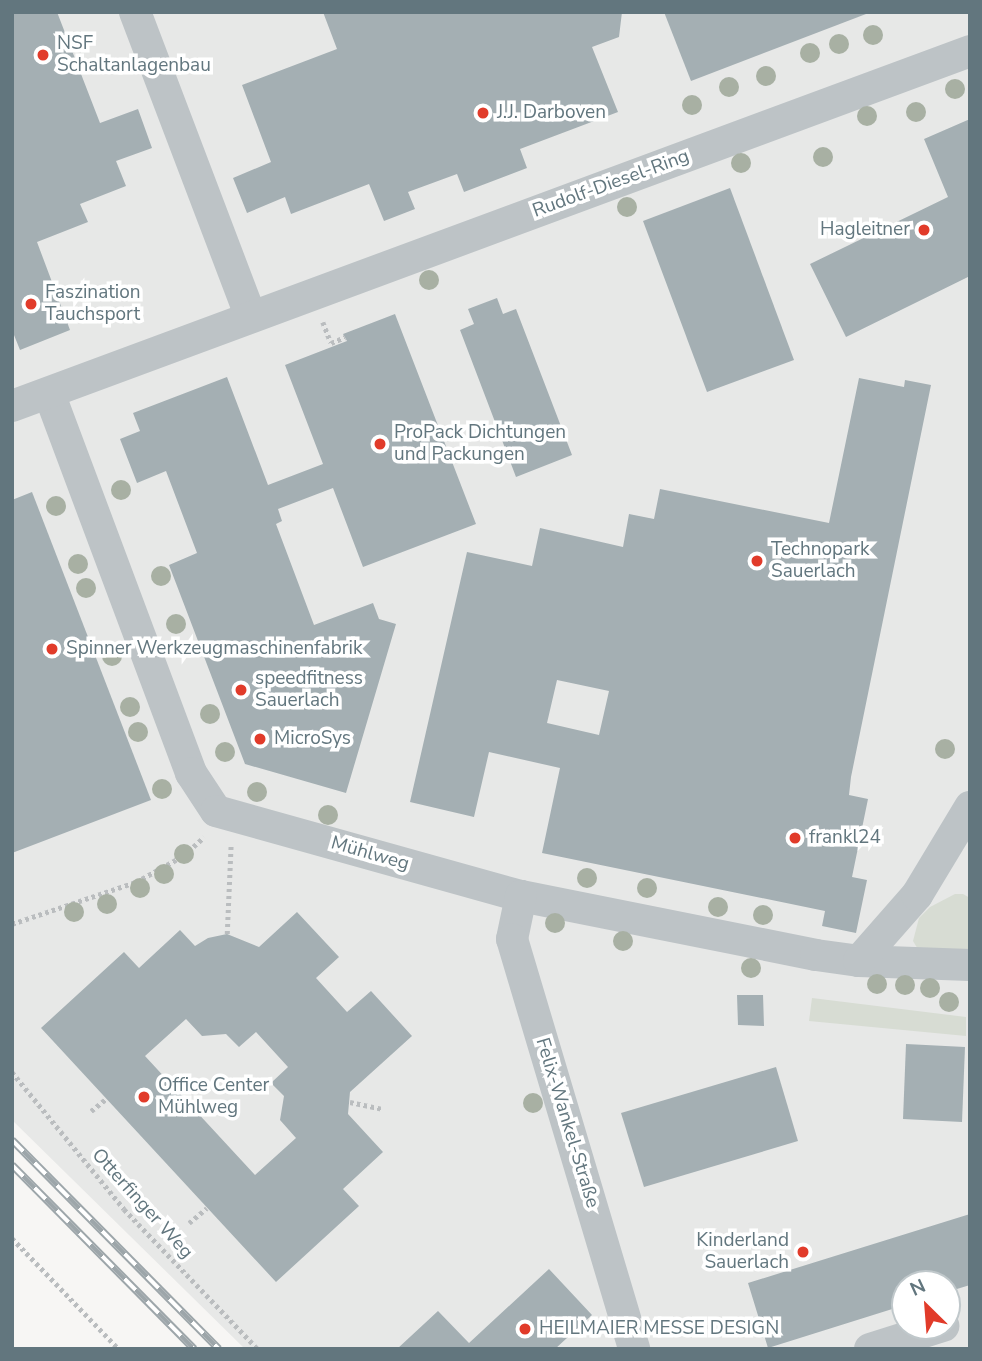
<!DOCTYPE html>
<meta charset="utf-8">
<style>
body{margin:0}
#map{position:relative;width:982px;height:1361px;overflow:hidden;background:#f7f6f4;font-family:"Nunito Sans",sans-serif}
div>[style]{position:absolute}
.built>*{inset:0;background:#e7e8e7}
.green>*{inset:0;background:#d7dcd3}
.building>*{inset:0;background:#a4afb3}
.path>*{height:4.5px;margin-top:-2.25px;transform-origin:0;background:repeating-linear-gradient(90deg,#babdbf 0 3.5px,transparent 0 7px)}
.street>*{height:32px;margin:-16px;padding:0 16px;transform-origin:16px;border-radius:16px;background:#bdc3c6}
.rail>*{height:8px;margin-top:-4px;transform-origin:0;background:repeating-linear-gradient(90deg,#fff 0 16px,#9da6aa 0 32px);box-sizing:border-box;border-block:2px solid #9da6aa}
.trees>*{width:20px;height:20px;margin:-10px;border-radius:50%;background:#a8b0a3}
.dots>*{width:19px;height:19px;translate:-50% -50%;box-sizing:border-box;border:4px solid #fff;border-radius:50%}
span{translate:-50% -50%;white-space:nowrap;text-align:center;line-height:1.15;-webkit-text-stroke:7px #fff;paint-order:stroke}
.poi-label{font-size:19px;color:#62767e}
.left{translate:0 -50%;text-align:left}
.right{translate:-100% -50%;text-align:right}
.street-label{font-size:19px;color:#62767e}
.frame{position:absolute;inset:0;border:14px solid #62767e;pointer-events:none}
.north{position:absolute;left:891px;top:1270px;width:70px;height:70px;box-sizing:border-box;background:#fff;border:2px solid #c0c8cb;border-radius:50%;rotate:335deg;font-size:19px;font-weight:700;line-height:28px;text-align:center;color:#62767e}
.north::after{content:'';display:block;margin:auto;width:24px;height:32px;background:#e13b2a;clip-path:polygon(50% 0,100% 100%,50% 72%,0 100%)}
</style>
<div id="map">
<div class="built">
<div style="clip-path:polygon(evenodd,12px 12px,970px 12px,970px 1349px,245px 1349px,12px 1120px,12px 12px,905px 1284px,947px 1284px,947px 1326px,905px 1326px,905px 1284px)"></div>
</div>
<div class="green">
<div style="clip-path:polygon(955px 894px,963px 894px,970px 898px,970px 947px,965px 952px,919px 951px,913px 941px,919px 918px,930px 907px)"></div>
<div style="clip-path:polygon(812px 998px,966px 1017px,966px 1036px,809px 1021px)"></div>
</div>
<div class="building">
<div style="clip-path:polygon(12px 12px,57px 12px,100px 123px,138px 109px,152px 148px,116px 161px,126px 186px,80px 204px,88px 222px,37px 242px,70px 330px,20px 350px,12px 330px)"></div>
<div style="clip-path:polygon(323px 12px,622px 12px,619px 37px,592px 47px,618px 112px,520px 149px,527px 168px,464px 192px,457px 174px,408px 192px,415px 209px,384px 221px,369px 184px,291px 214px,285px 197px,247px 213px,233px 178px,271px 162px,242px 85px,337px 49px)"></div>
<div style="clip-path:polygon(664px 12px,866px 12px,866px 14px,691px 81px)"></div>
<div style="clip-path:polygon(970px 119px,970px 276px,846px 337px,810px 264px,948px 197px,924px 139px)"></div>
<div style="clip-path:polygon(730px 188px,794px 360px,707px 392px,643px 221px)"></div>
<div style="clip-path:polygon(497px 298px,503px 314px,516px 309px,572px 455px,516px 477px,460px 330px,474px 324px,468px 309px)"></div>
<div style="clip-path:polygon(395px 314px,476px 524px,363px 567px,333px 488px,278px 509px,282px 521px,276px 524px,314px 625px,373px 603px,379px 619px,396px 624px,346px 793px,245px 764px,169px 565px,197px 553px,166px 471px,137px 483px,120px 439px,140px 431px,133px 413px,227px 377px,268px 485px,323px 464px,285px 365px,347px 341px,343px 334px)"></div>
<div style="clip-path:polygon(evenodd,859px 378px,904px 387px,905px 380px,931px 385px,851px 777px,849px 795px,868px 799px,852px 877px,867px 880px,856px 933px,822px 926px,825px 911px,542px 853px,560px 768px,489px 752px,474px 817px,410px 802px,467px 552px,532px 566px,540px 528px,623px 547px,629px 514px,654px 519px,660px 489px,829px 523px,859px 378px,557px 680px,609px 691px,599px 735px,547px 723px,557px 680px)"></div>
<div style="clip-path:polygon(32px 492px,151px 800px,12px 853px,12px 500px)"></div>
<div style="clip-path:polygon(evenodd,297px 912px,339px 957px,316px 978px,347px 1012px,371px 991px,412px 1036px,350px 1092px,348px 1114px,383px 1152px,343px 1189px,359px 1206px,276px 1282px,41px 1028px,124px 952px,139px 968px,180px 930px,195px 946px,208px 938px,227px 934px,259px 947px,297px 912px,186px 1019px,202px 1036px,226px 1034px,239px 1047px,256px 1032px,288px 1067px,271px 1083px,284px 1096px,280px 1120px,296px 1138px,255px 1175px,145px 1056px,186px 1019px)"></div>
<div style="clip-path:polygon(737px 995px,763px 995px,764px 1026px,738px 1025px)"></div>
<div style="clip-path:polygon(906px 1044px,965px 1047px,962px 1122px,903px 1119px)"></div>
<div style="clip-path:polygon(776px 1067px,798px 1141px,644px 1187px,621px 1113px)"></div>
<div style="clip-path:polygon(970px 1214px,970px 1285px,947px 1292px,947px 1284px,905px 1284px,905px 1305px,768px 1348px,748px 1283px)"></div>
<div style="clip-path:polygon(549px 1269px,592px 1315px,555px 1349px,397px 1349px,438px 1311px,469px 1343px)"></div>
</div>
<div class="path">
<div style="left:323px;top:322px;width:22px;rotate:69deg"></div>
<div style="left:331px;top:343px;width:15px;rotate:-23deg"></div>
<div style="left:12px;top:924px;width:131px;rotate:-18.7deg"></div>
<div style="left:136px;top:882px;width:54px;rotate:-29deg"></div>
<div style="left:183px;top:856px;width:28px;rotate:-42deg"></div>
<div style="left:227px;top:934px;width:90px;rotate:-87.5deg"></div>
<div style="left:12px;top:1072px;width:177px;rotate:50.7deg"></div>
<div style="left:124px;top:1209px;width:194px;rotate:46.3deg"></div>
<div style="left:350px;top:1102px;width:33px;rotate:12deg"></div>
<div style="left:91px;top:1111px;width:19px;rotate:-39deg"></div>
<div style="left:189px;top:1223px;width:23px;rotate:-40deg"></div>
<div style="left:12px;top:1238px;width:154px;rotate:46.1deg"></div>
</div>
<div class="street">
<div style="left:135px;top:12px;width:326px;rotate:69.2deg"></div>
<div style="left:49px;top:393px;width:406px;rotate:69.5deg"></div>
<div style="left:191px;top:773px;width:45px;rotate:56.7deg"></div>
<div style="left:216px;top:811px;width:317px;rotate:15.6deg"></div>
<div style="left:521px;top:896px;width:301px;rotate:11.3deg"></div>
<div style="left:816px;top:955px;width:43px;rotate:7.9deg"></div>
<div style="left:859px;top:961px;width:111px;rotate:2.1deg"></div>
<div style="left:12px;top:406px;width:1022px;rotate:-20.33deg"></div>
<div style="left:521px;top:896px;width:44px;rotate:101.8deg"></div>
<div style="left:512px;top:939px;width:428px;rotate:73.4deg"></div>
<div style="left:859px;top:961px;width:88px;rotate:-48.7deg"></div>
<div style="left:917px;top:895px;width:103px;rotate:-58.9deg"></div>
<div style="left:870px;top:1349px;width:77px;rotate:-17.5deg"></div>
</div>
<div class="rail">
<div style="left:12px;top:1140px;width:294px;rotate:45.3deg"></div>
<div style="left:12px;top:1165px;width:259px;rotate:45.3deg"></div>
</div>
<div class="trees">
<div style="left:873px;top:35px"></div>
<div style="left:839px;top:44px"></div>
<div style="left:810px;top:53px"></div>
<div style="left:766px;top:76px"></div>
<div style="left:729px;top:87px"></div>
<div style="left:955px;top:89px"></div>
<div style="left:692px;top:105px"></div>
<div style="left:916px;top:112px"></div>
<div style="left:867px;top:116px"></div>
<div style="left:823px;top:157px"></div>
<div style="left:741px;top:163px"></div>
<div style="left:627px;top:207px"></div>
<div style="left:429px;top:280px"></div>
<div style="left:121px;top:490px"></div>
<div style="left:56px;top:506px"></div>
<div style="left:78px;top:564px"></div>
<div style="left:161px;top:576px"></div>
<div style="left:86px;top:588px"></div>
<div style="left:176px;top:624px"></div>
<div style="left:112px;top:656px"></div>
<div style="left:130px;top:707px"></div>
<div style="left:210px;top:714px"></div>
<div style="left:138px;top:732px"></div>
<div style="left:945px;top:749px"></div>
<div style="left:225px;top:752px"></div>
<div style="left:162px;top:789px"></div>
<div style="left:257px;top:792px"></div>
<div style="left:328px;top:815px"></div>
<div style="left:184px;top:854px"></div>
<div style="left:164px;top:874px"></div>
<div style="left:587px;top:878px"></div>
<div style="left:140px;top:888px"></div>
<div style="left:647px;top:888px"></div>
<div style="left:107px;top:904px"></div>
<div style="left:718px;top:907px"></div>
<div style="left:74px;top:912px"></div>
<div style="left:763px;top:915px"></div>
<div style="left:555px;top:923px"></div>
<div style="left:623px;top:941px"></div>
<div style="left:751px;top:968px"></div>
<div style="left:877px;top:984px"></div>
<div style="left:905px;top:985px"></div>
<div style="left:930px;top:988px"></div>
<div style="left:949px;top:1002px"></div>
<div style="left:533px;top:1103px"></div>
</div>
<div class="dots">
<div style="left:43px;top:55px;background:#e13b2a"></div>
<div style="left:483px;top:113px;background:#e13b2a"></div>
<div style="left:924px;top:230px;background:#e13b2a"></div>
<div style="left:31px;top:304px;background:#e13b2a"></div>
<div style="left:380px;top:444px;background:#e13b2a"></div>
<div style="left:757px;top:561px;background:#e13b2a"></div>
<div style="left:52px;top:649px;background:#e13b2a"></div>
<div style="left:241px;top:690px;background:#e13b2a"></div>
<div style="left:260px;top:739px;background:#e13b2a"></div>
<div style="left:795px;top:838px;background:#e13b2a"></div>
<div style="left:144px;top:1097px;background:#e13b2a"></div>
<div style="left:803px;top:1252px;background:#e13b2a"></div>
<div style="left:525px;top:1329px;background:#e13b2a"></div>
</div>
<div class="poi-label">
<span class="left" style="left:57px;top:55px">NSF<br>Schaltanlagenbau</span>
<span class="left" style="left:497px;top:113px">J.J. Darboven</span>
<span class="right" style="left:910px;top:230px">Hagleitner</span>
<span class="left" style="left:45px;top:304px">Faszination<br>Tauchsport</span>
<span class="left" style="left:394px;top:444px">ProPack Dichtungen<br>und Packungen</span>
<span class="left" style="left:771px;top:561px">Technopark<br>Sauerlach</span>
<span class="left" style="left:66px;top:649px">Spinner Werkzeugmaschinenfabrik</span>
<span class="left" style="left:255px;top:690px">speedfitness<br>Sauerlach</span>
<span class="left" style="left:274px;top:739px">MicroSys</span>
<span class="left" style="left:809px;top:838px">frankl24</span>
<span class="left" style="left:158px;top:1097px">Office Center<br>Mühlweg</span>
<span class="right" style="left:789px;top:1252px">Kinderland<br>Sauerlach</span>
<span class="left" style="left:539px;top:1329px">HEILMAIER MESSE DESIGN</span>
</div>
<div class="street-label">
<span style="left:611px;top:184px;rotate:-20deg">Rudolf-Diesel-Ring</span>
<span style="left:370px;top:854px;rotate:16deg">Mühlweg</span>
<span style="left:567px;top:1123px;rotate:73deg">Felix-Wankel-Straße</span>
<span style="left:142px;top:1204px;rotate:48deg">Otterfinger Weg</span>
</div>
<div class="frame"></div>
<div class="north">N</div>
</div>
